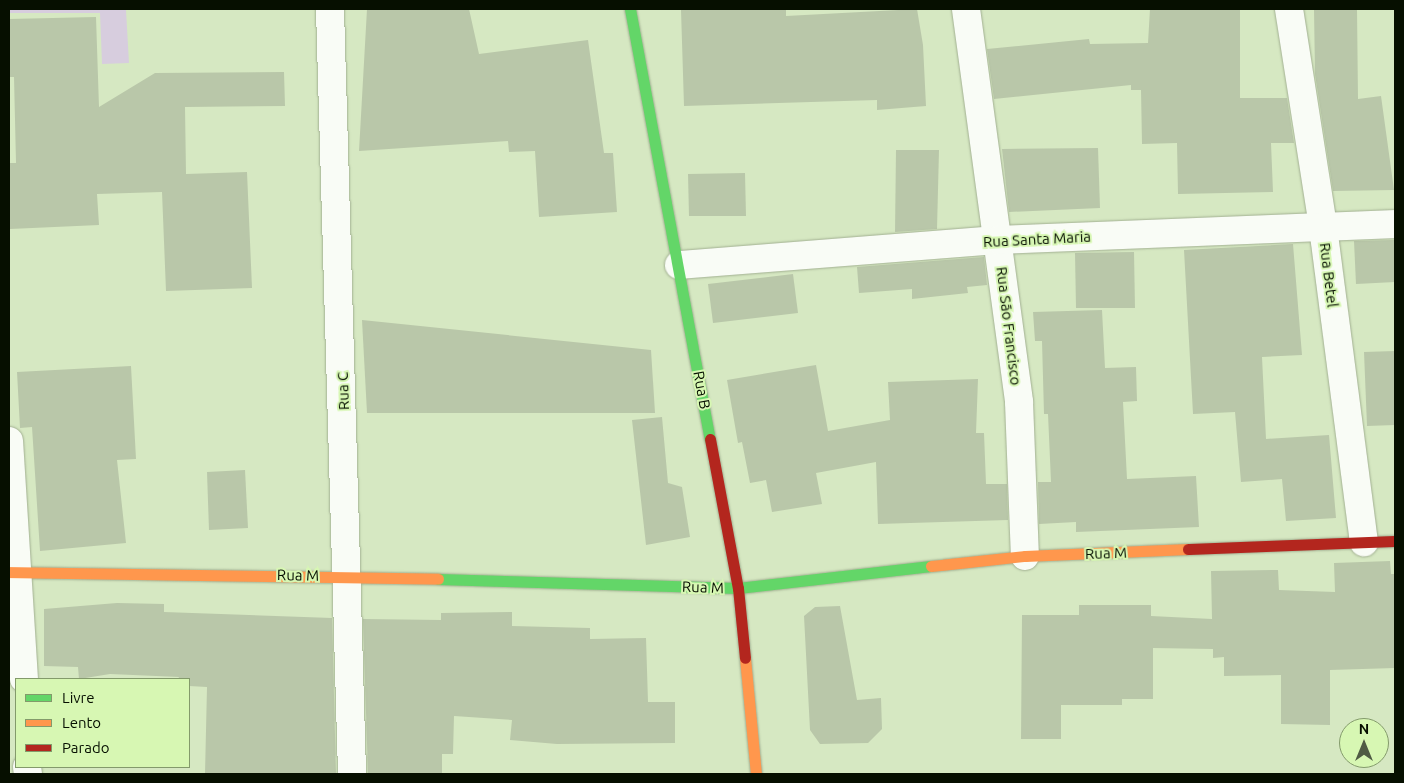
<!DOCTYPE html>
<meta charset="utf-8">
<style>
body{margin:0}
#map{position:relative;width:1404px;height:783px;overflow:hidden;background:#d6e8c2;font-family:Ubuntu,sans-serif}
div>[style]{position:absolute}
.green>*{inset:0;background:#d7cdde}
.building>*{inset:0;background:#b9c7a9}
.roads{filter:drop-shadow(0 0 1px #a2b092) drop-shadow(0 0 1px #a2b092)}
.street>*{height:28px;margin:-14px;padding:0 14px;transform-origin:14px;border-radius:14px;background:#f9fcf6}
.fast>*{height:11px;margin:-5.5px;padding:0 5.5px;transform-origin:5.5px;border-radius:5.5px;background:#63d668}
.slow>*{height:11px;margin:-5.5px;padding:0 5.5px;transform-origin:5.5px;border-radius:5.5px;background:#ff974d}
.jam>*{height:11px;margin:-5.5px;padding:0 5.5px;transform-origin:5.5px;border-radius:5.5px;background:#b3261e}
span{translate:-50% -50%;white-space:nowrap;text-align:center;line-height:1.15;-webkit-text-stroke:4px #d7f7b3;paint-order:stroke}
.street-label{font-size:15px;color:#060f00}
.frame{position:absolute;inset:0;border:10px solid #060f00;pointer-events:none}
.legend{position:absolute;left:15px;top:678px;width:175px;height:90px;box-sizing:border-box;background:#d7f7b3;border:1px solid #839a6b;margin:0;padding:6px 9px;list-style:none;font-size:15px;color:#060f00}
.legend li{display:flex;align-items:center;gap:10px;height:25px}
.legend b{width:25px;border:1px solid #839a6b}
.north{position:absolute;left:1339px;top:718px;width:50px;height:50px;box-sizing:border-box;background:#d7f7b3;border:1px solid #839a6b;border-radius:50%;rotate:0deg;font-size:14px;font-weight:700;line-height:20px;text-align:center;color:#060f00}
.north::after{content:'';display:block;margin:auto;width:18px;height:22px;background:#4f5b44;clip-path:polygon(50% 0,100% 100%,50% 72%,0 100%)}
</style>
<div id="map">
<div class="green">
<div style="clip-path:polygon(9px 9px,146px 9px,126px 10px,129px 63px,102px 64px,100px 13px,9px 13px)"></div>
</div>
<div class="building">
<div style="clip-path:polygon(367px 9px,469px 9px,479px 54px,588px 40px,604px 153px,613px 153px,617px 212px,539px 217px,535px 151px,509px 152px,508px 141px,359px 151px)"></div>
<div style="clip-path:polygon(786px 9px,786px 16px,917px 9px,923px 45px,926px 106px,877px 110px,877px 100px,684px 106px,681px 10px)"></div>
<div style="clip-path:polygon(1150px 9px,1240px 9px,1240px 98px,1287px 98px,1294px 143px,1271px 143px,1273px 192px,1178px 194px,1177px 143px,1142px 144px,1141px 90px,1131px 90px,1131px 85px,994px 99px,987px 49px,1089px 39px,1090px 44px,1148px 43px)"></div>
<div style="clip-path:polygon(1314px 9px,1357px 9px,1358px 99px,1381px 96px,1394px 190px,1333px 191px,1315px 74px)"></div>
<div style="clip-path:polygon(96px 17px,99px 107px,155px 73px,284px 72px,285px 106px,185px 107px,186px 174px,247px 172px,252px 288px,166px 291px,162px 192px,97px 194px,99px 225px,10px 229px,9px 163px,16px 163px,14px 77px,9px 77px,9px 19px)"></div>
<div style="clip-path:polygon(1098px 148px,1100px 208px,1009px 212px,1002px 149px)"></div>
<div style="clip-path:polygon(896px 150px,939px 150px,937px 229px,895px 232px)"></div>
<div style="clip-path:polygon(745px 173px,746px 216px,689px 216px,688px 174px)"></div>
<div style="clip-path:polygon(1395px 240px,1395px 282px,1356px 284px,1354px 241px)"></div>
<div style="clip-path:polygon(1293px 244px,1302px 355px,1262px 357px,1266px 439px,1329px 435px,1336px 518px,1286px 521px,1282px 479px,1241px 482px,1235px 412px,1193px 414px,1184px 250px)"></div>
<div style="clip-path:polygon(1134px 252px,1135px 308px,1076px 308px,1075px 253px)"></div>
<div style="clip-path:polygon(984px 257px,987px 285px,967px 287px,968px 293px,912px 299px,912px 289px,859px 293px,857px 267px)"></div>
<div style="clip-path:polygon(793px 274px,798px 313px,713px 323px,708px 284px)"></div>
<div style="clip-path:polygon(1102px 310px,1105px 368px,1136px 367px,1137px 401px,1123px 402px,1127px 479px,1196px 476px,1199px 527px,1076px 532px,1076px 522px,1039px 524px,1038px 482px,1051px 482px,1048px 414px,1044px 414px,1042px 341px,1035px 341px,1033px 312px)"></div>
<div style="clip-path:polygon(362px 320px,651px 350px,655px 413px,367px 413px)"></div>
<div style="clip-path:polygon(1395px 351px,1395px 425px,1367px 426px,1364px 352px)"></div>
<div style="clip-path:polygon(816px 365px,828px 431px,890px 420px,888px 382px,978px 379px,976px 433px,984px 433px,986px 484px,1007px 484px,1008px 520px,878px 524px,876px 462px,816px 473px,822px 504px,772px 512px,766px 480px,750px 483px,742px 442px,738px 443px,727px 380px)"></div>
<div style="clip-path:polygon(131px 366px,136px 459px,117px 460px,126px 543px,40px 551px,32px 427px,20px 428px,17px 372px)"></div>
<div style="clip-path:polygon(662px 417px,668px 483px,682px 487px,690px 537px,646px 545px,632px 420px)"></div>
<div style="clip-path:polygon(245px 470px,248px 528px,209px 530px,207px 472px)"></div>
<div style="clip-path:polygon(1390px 561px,1391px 574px,1395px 574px,1395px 668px,1330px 670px,1330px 725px,1281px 724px,1281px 675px,1224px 676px,1224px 657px,1213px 658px,1213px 649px,1153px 648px,1153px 699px,1122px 699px,1122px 705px,1061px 705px,1061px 739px,1021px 739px,1022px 615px,1079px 615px,1079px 605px,1151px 605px,1151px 616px,1212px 619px,1211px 571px,1278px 570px,1279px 590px,1335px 592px,1334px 563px)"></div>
<div style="clip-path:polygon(117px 603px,164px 604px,164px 612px,332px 618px,336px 774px,205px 774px,207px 687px,189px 686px,189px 679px,178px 679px,179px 677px,110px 674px,79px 679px,78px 667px,44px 666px,44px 609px)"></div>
<div style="clip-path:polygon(840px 606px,857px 700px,881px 698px,882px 729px,868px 743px,820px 744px,810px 730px,804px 616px,815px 607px)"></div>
<div style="clip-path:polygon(512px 612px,512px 626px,590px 628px,590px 639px,646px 638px,648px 702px,675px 702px,675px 743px,557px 744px,510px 740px,512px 720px,454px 716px,453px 754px,442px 754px,442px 774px,368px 774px,363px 619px,441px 620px,441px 613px)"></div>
</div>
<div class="roads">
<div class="street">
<div style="left:330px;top:9px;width:765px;rotate:88.35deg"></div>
<div style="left:966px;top:9px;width:397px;rotate:82.3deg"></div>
<div style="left:1019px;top:402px;width:154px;rotate:87.8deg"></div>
<div style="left:1289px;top:9px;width:221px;rotate:81.1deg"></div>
<div style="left:1323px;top:227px;width:318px;rotate:82.6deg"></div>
<div style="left:679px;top:265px;width:321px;rotate:-4.5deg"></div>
<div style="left:999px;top:240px;width:396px;rotate:-2.3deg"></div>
<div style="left:9px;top:441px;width:238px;rotate:86.4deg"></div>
<div style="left:27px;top:767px;width:7px;rotate:82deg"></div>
</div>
<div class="fast">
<div style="left:630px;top:9px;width:437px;rotate:79.5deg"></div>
<div style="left:438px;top:579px;width:300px;rotate:1.7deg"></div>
<div style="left:738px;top:588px;width:194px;rotate:-6.5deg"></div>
</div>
<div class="slow">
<div style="left:931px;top:566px;width:95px;rotate:-6.1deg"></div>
<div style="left:1025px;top:556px;width:163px;rotate:-2.5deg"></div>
<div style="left:9px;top:572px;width:429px;rotate:0.9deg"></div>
<div style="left:745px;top:658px;width:117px;rotate:84.6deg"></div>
</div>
<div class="jam">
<div style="left:710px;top:439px;width:152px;rotate:79.4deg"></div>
<div style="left:738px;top:588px;width:70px;rotate:84.3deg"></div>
<div style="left:1188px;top:549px;width:207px;rotate:-2.2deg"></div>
</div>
</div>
<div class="street-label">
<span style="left:1037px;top:239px;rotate:-3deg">Rua Santa Maria</span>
<span style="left:1329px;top:275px;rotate:83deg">Rua Betel</span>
<span style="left:1009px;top:326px;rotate:83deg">Rua São Francisco</span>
<span style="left:702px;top:390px;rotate:80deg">Rua B</span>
<span style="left:343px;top:391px;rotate:-92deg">Rua C</span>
<span style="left:1106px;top:553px;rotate:-2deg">Rua M</span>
<span style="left:298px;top:575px;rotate:1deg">Rua M</span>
<span style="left:703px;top:587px;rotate:2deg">Rua M</span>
</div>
<div class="frame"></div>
<ul class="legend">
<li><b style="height:6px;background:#63d668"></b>Livre</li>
<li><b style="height:6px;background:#ff974d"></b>Lento</li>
<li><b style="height:6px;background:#b3261e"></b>Parado</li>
</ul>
<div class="north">N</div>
</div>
